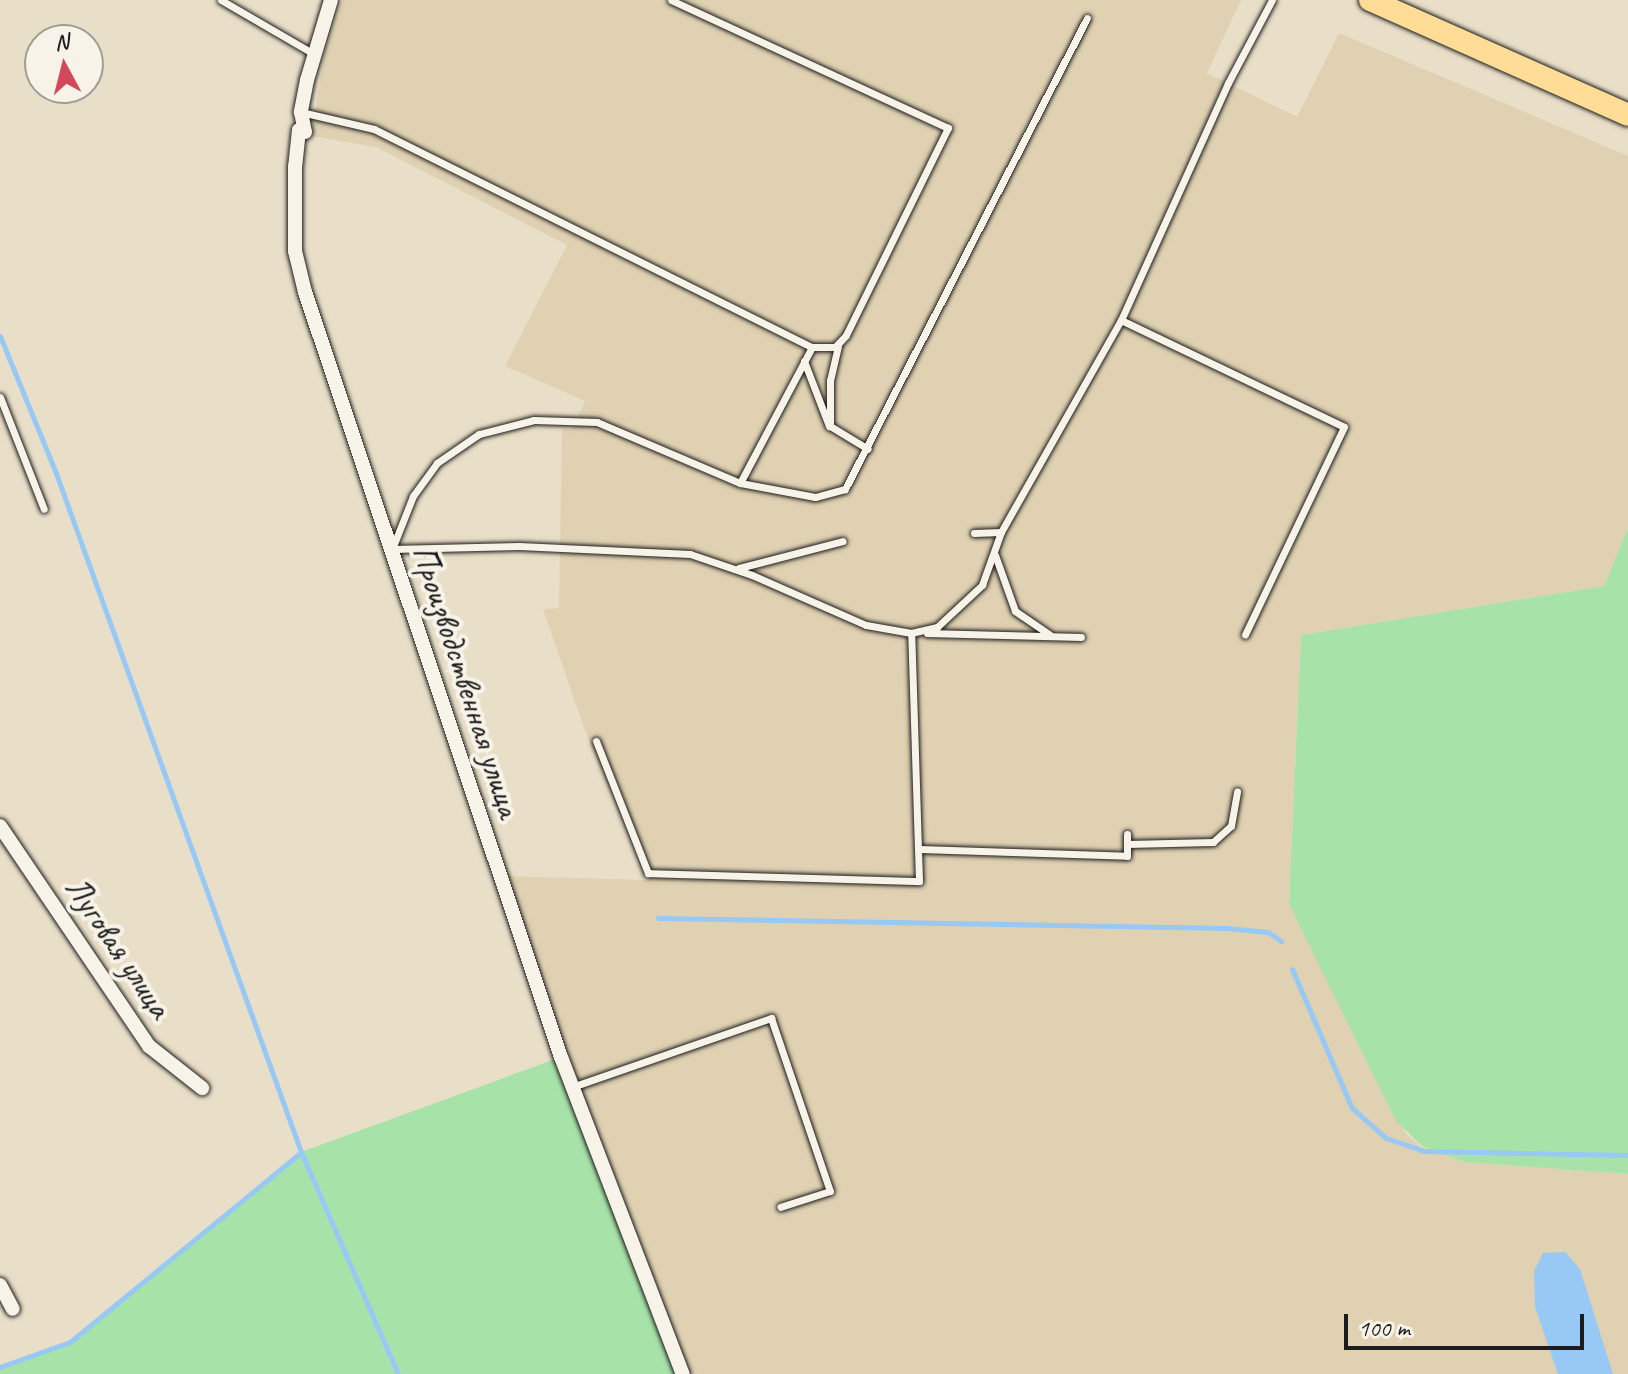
<!DOCTYPE html>
<meta charset="utf-8">
<style>
body{margin:0}
#map{position:relative;width:1628px;height:1374px;overflow:hidden;background:#e9dfc8;font-family:Caveat,sans-serif}
div>[style]{position:absolute}
.built>*{inset:0;background:#dfd1b2}
.green>*{inset:0;background:#a7e3a9}
.water>*{inset:0;background:#97c9f4}
.stream>*{height:5px;margin:-2.5px;padding:0 2.5px;transform-origin:2.5px;border-radius:2.5px;background:#97c9f4}
.roads{filter:drop-shadow(0 0 2px #1c1c1c) drop-shadow(0 0 2px #1c1c1c)}
.lane>*{height:7px;margin:-3.5px;padding:0 3.5px;transform-origin:3.5px;border-radius:3.5px;background:#f7f3e8}
.street>*{height:14px;margin:-7px;padding:0 7px;transform-origin:7px;border-radius:7px;background:#f7f3e8}
.primary>*{height:22px;margin:-11px;padding:0 11px;transform-origin:11px;border-radius:11px;background:#ffdd96}
span{translate:-50% -50%;white-space:nowrap;text-align:center;line-height:1.15;-webkit-text-stroke:8px #f7f3e8;paint-order:stroke}
.street-label{font-size:34px;color:#1c1c1c}
.north{position:absolute;left:24px;top:24px;width:80px;height:80px;box-sizing:border-box;background:#f7f3e8;border:2px solid #9f9d96;border-radius:50%;rotate:353deg;font-size:22px;font-weight:700;line-height:32px;text-align:center;color:#1c1c1c}
.north::after{content:'';display:block;margin:auto;width:28px;height:36px;background:#d1495b;clip-path:polygon(50% 0,100% 100%,50% 72%,0 100%)}
.scale{position:absolute;left:1344px;top:1314px;width:240px;height:36px;box-sizing:border-box;border:4px solid #1c1c1c;border-top:0;padding-left:10px;font-size:24px;line-height:28px;white-space:nowrap;color:#1c1c1c;-webkit-text-stroke:6px #f7f3e8;paint-order:stroke}
</style>
<div id="map">
<div class="built">
<div style="clip-path:polygon(342px 0,1241px 0,1207px 73px,1297px 117px,1339px 33px,1628px 156px,1628px 528px,1604px 586px,1301px 635px,1289px 904px,1406px 1134px,1422px 1147px,1464px 1162px,1628px 1174px,1628px 1374px,683px 1374px,500px 876px,647px 880px,584px 728px,543px 609px,559px 608px,562px 429px,573px 429px,585px 401px,505px 366px,567px 245px,376px 147px,312px 136px,324px 54px)"></div>
</div>
<div class="green">
<div style="clip-path:polygon(1628px 528px,1628px 1174px,1464px 1162px,1422px 1146px,1396px 1121px,1289px 904px,1301px 635px,1604px 586px)"></div>
<div style="clip-path:polygon(561px 1057px,683px 1374px,0 1374px,0 1367px,70px 1342px,301px 1152px)"></div>
</div>
<div class="water">
<div style="clip-path:polygon(1565px 1252px,1580px 1269px,1613px 1374px,1558px 1374px,1535px 1307px,1534px 1271px,1543px 1253px)"></div>
</div>
<div class="stream">
<div style="left:0;top:336px;width:151px;rotate:67.8deg"></div>
<div style="left:57px;top:476px;width:719px;rotate:70.15deg"></div>
<div style="left:658px;top:918px;width:569px;rotate:1.01deg"></div>
<div style="left:1227px;top:928px;width:41px;rotate:5.6deg"></div>
<div style="left:1268px;top:932px;width:16px;rotate:35deg"></div>
<div style="left:1292px;top:969px;width:151px;rotate:66.7deg"></div>
<div style="left:1352px;top:1108px;width:45px;rotate:41.4deg"></div>
<div style="left:1386px;top:1138px;width:40px;rotate:18.9deg"></div>
<div style="left:1424px;top:1151px;width:204px;rotate:1.1deg"></div>
<div style="left:0;top:1367px;width:74px;rotate:-19.7deg"></div>
<div style="left:70px;top:1342px;width:299px;rotate:-39.4deg"></div>
<div style="left:301px;top:1152px;width:242px;rotate:66.4deg"></div>
</div>
<div class="roads">
<div class="lane">
<div style="left:221px;top:0;width:108px;rotate:30.1deg"></div>
<div style="left:1087px;top:18px;width:530px;rotate:117.19deg"></div>
<div style="left:845px;top:489px;width:31px;rotate:165deg"></div>
<div style="left:815px;top:497px;width:76px;rotate:-169.4deg"></div>
<div style="left:740px;top:483px;width:155px;rotate:-156.9deg"></div>
<div style="left:597px;top:422px;width:63px;rotate:-178.2deg"></div>
<div style="left:534px;top:420px;width:57px;rotate:165.7deg"></div>
<div style="left:479px;top:434px;width:51px;rotate:145.4deg"></div>
<div style="left:437px;top:463px;width:41px;rotate:126deg"></div>
<div style="left:413px;top:496px;width:57px;rotate:111.6deg"></div>
<div style="left:392px;top:549px;width:127px;rotate:-1.4deg"></div>
<div style="left:519px;top:546px;width:171px;rotate:2.7deg"></div>
<div style="left:690px;top:554px;width:65px;rotate:18.7deg"></div>
<div style="left:752px;top:575px;width:124px;rotate:23.7deg"></div>
<div style="left:866px;top:625px;width:46px;rotate:10.1deg"></div>
<div style="left:911px;top:633px;width:27px;rotate:-13deg"></div>
<div style="left:937px;top:627px;width:62px;rotate:-43deg"></div>
<div style="left:982px;top:585px;width:56px;rotate:-70.3deg"></div>
<div style="left:1001px;top:532px;width:244px;rotate:-60.5deg"></div>
<div style="left:1121px;top:320px;width:260px;rotate:-65.7deg"></div>
<div style="left:1228px;top:83px;width:94px;rotate:-62.1deg"></div>
<div style="left:301px;top:112px;width:75px;rotate:13.1deg"></div>
<div style="left:374px;top:129px;width:489px;rotate:26.5deg"></div>
<div style="left:812px;top:347px;width:23px"></div>
<div style="left:835px;top:347px;width:16px;rotate:-47deg"></div>
<div style="left:846px;top:335px;width:231px;rotate:-63.8deg"></div>
<div style="left:948px;top:128px;width:305px;rotate:-155.2deg"></div>
<div style="left:1121px;top:320px;width:247px;rotate:25.6deg"></div>
<div style="left:1344px;top:427px;width:230px;rotate:115.5deg"></div>
<div style="left:838px;top:346px;width:35px;rotate:103deg"></div>
<div style="left:830px;top:380px;width:46px;rotate:90deg"></div>
<div style="left:830px;top:426px;width:44px;rotate:31.2deg"></div>
<div style="left:804px;top:361px;width:70px;rotate:69deg"></div>
<div style="left:0;top:397px;width:120px;rotate:68.6deg"></div>
<div style="left:740px;top:483px;width:154px;rotate:-62.1deg"></div>
<div style="left:974px;top:533px;width:27px;rotate:-2deg"></div>
<div style="left:995px;top:555px;width:59px;rotate:70.3deg"></div>
<div style="left:1015px;top:611px;width:42px;rotate:34.4deg"></div>
<div style="left:739px;top:568px;width:107px;rotate:-14.6deg"></div>
<div style="left:927px;top:633px;width:154px;rotate:1.5deg"></div>
<div style="left:596px;top:741px;width:142px;rotate:68.5deg"></div>
<div style="left:648px;top:873px;width:271px;rotate:1.7deg"></div>
<div style="left:919px;top:881px;width:248px;rotate:-91.8deg"></div>
<div style="left:1127px;top:844px;width:86px;rotate:-1.3deg"></div>
<div style="left:1213px;top:842px;width:24px;rotate:-42deg"></div>
<div style="left:1231px;top:826px;width:35px;rotate:-80deg"></div>
<div style="left:920px;top:849px;width:207px;rotate:1.9deg"></div>
<div style="left:1127px;top:856px;width:22px;rotate:-90deg"></div>
<div style="left:572px;top:1087px;width:211px;rotate:-19.1deg"></div>
<div style="left:771px;top:1018px;width:183px;rotate:71.2deg"></div>
<div style="left:830px;top:1191px;width:52px;rotate:162.3deg"></div>
</div>
<div class="street">
<div style="left:331px;top:0;width:84px;rotate:106.7deg"></div>
<div style="left:307px;top:80px;width:33px;rotate:101deg"></div>
<div style="left:301px;top:112px;width:20px;rotate:79deg"></div>
<div style="left:305px;top:132px;width:6px;rotate:-162deg"></div>
<div style="left:299px;top:130px;width:36px;rotate:96deg"></div>
<div style="left:295px;top:166px;width:85px;rotate:90deg"></div>
<div style="left:295px;top:251px;width:42px;rotate:76.3deg"></div>
<div style="left:305px;top:292px;width:807px;rotate:71.5deg"></div>
<div style="left:561px;top:1057px;width:340px;rotate:69deg"></div>
<div style="left:0;top:826px;width:266px;rotate:55.9deg"></div>
<div style="left:149px;top:1046px;width:68px;rotate:38.4deg"></div>
<div style="left:0;top:1285px;width:27px;rotate:62deg"></div>
</div>
<div class="primary">
<div style="left:1370px;top:0;width:282px;rotate:24deg"></div>
</div>
</div>
<div class="street-label">
<span style="left:467px;top:681px;rotate:72deg">Производственная улица</span>
<span style="left:119px;top:947px;rotate:56deg">Луговая улица</span>
</div>
<div class="north">N</div>
<div class="scale">100 m</div>
</div>
